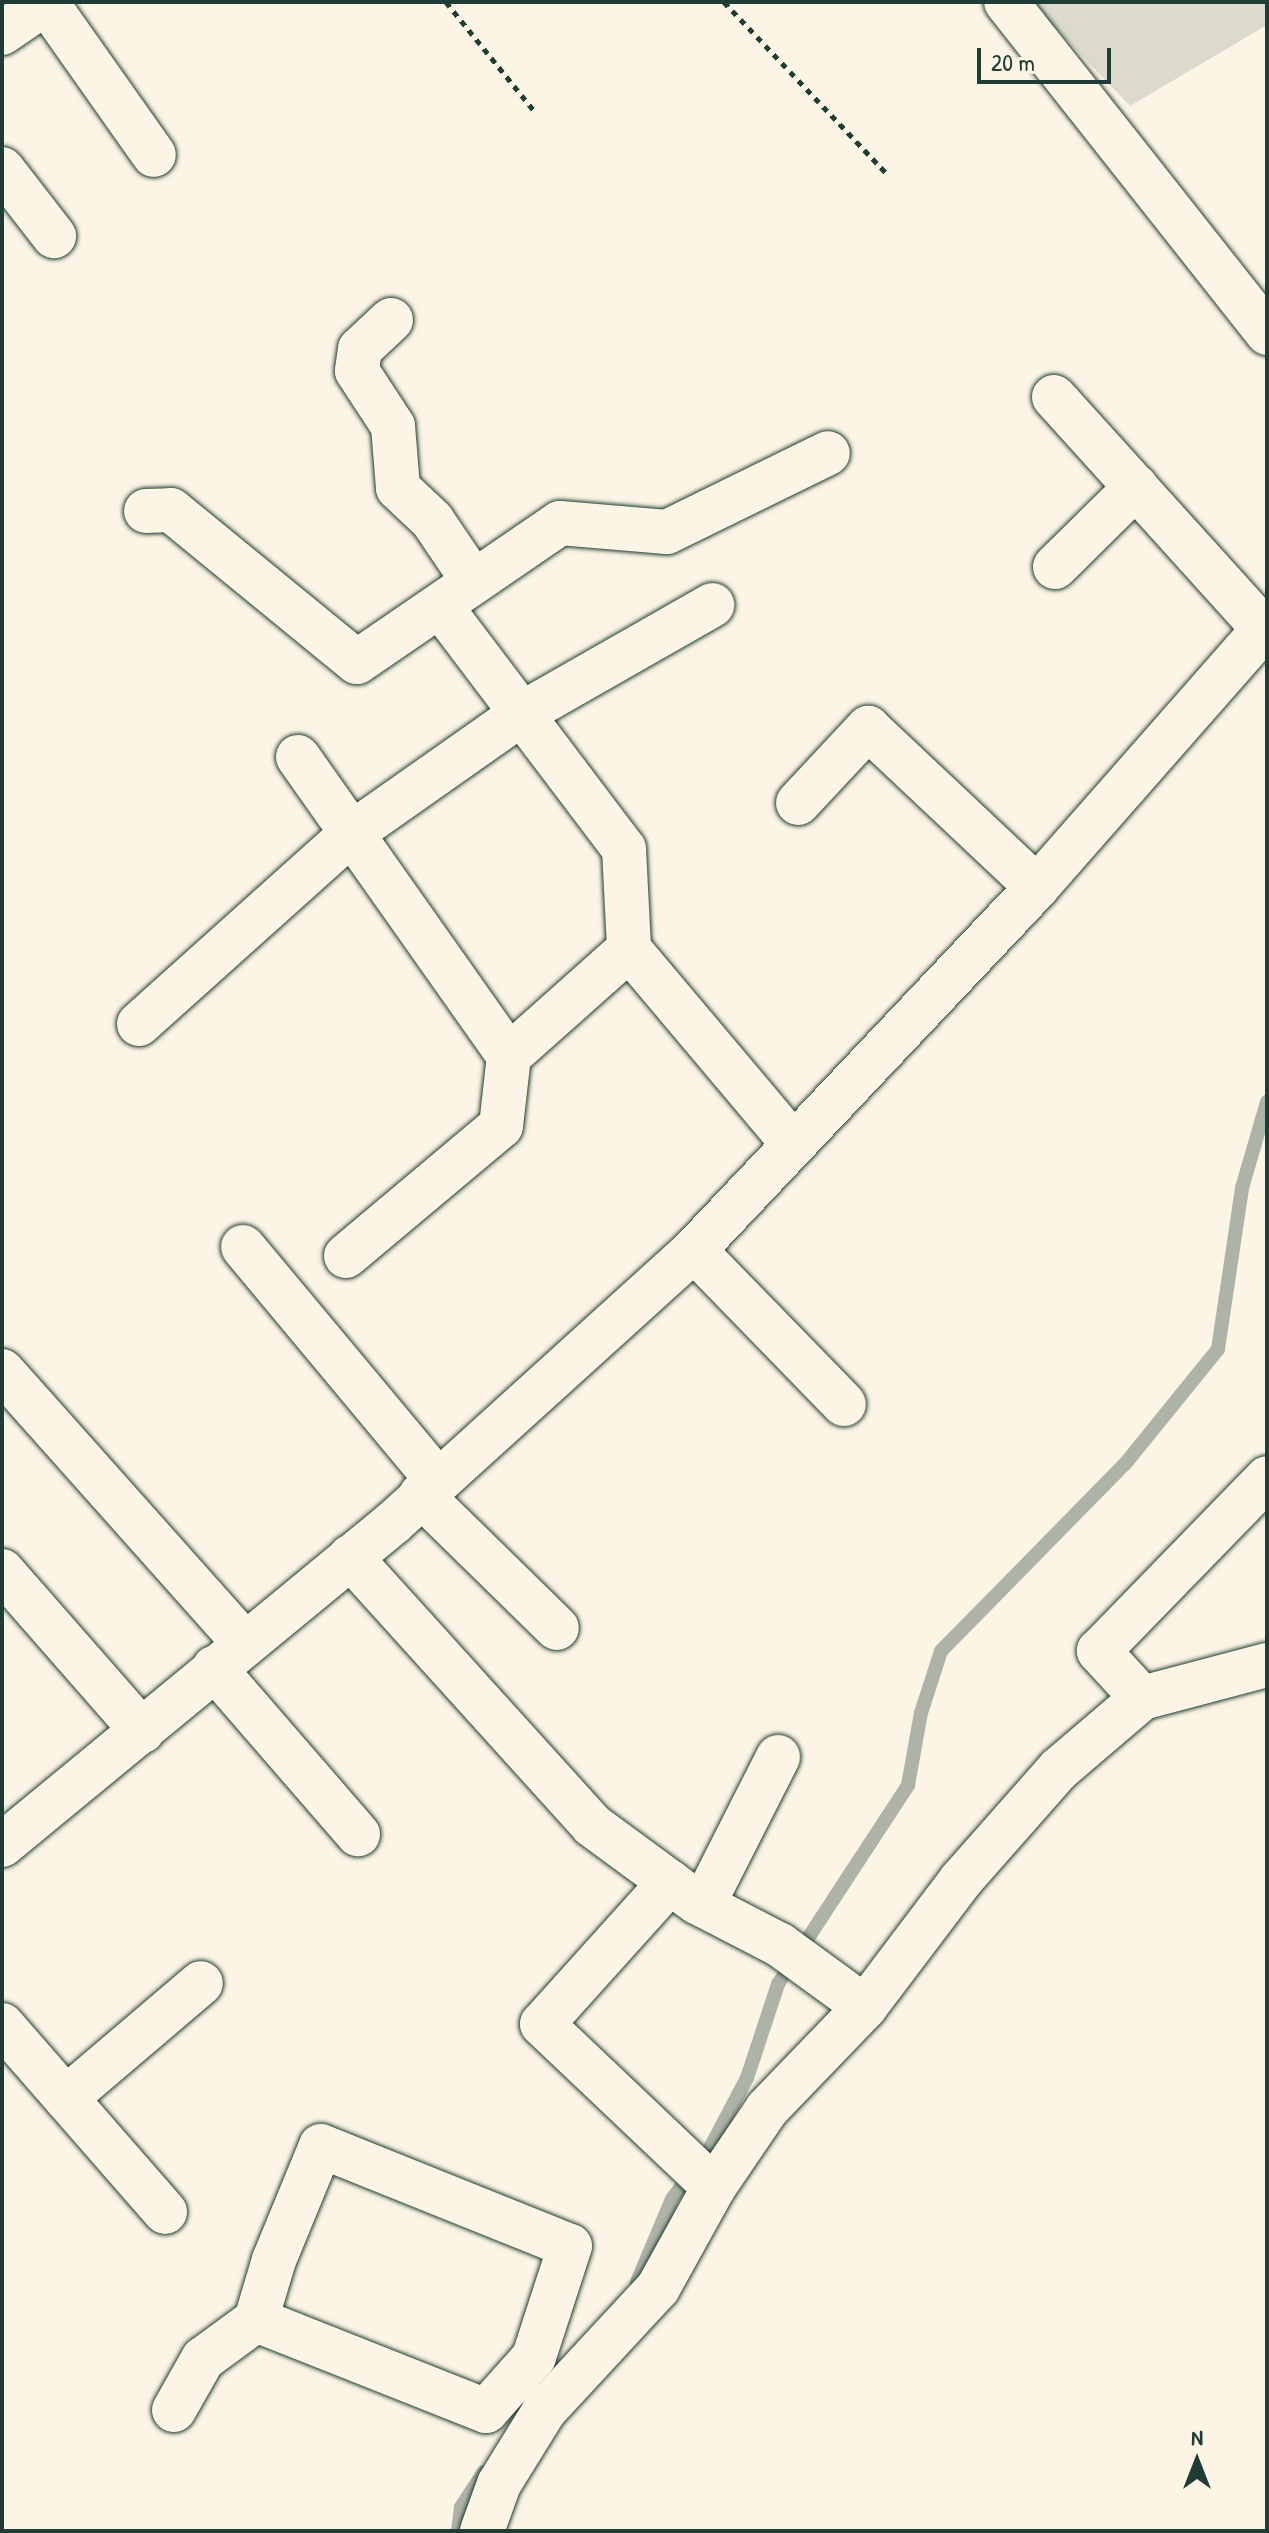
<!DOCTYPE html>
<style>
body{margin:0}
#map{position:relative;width:1269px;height:2533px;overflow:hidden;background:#fcf5e5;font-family:"Patrick Hand",sans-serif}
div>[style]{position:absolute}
.green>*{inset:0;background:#dcdacc}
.stream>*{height:14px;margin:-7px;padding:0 7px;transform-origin:7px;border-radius:7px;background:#aeb3a7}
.path>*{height:5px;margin-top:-2.5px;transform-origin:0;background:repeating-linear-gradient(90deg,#1f3d34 0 6px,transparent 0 12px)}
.roads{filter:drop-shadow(0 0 2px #1f3d34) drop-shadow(0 0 2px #1f3d34)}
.minor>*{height:44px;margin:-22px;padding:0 22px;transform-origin:22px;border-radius:22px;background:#fcf5e5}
span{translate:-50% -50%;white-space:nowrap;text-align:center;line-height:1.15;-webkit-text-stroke:7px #fcf5e5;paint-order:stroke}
.frame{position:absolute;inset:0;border:4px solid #1f3d34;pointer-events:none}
.north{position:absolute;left:1157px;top:2421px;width:80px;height:80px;-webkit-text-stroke:6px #fcf5e5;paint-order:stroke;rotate:0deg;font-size:22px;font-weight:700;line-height:32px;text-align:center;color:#1f3d34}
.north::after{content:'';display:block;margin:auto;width:28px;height:36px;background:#1f3d34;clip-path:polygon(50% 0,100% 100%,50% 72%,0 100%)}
.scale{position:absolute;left:977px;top:48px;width:134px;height:36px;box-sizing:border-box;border:4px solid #1f3d34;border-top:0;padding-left:10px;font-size:24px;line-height:28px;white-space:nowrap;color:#1f3d34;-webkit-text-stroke:6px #fcf5e5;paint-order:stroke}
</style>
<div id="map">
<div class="green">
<div style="clip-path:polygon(1031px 2px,1267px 2px,1267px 25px,1130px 106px)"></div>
</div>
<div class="stream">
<div style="left:637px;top:2282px;width:90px;rotate:-67.1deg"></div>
<div style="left:672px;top:2199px;width:61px;rotate:-52.9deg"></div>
<div style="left:709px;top:2150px;width:81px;rotate:-62.2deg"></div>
<div style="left:747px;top:2078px;width:99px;rotate:-71.7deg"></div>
<div style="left:778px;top:1984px;width:238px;rotate:-56.8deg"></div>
<div style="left:908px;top:1785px;width:73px;rotate:-79.8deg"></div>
<div style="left:921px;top:1713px;width:65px;rotate:-72.1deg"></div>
<div style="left:941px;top:1651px;width:262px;rotate:-45.5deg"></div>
<div style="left:1125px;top:1464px;width:148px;rotate:-51deg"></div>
<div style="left:1218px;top:1349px;width:163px;rotate:-81.5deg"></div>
<div style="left:1242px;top:1188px;width:90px;rotate:-73.8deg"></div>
<div style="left:458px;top:2531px;width:24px;rotate:-83deg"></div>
<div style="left:461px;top:2507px;width:42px;rotate:-56.7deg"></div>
</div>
<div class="path">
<div style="left:446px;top:2px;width:143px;rotate:51deg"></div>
<div style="left:724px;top:2px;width:236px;rotate:46.5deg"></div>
</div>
<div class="roads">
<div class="minor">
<div style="left:46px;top:2px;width:187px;rotate:54.8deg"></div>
<div style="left:1006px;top:2px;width:422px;rotate:51.7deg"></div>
<div style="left:2px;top:33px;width:55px;rotate:-34.6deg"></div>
<div style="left:2px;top:169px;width:85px;rotate:52.2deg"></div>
<div style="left:391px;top:320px;width:42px;rotate:136.9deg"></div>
<div style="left:360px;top:349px;width:22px;rotate:98deg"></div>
<div style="left:357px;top:371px;width:66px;rotate:56.8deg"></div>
<div style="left:393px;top:426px;width:62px;rotate:85.4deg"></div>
<div style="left:398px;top:488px;width:47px;rotate:43.3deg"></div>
<div style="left:432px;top:520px;width:71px;rotate:55.9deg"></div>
<div style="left:1054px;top:397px;width:312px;rotate:47.9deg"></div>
<div style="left:146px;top:511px;width:25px;rotate:-2deg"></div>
<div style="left:171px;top:510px;width:240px;rotate:39.3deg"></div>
<div style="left:357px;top:662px;width:246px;rotate:-34.4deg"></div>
<div style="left:560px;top:523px;width:107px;rotate:4.8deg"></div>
<div style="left:667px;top:532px;width:179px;rotate:-26.1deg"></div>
<div style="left:1055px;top:567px;width:114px;rotate:-44.6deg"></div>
<div style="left:441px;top:607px;width:303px;rotate:52.9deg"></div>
<div style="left:624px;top:849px;width:100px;rotate:87.1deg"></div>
<div style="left:629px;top:949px;width:255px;rotate:49.9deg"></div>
<div style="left:298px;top:757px;width:366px;rotate:54.8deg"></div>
<div style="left:509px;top:1056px;width:161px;rotate:-41.7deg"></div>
<div style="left:798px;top:803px;width:103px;rotate:-47deg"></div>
<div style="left:868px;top:728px;width:232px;rotate:43.3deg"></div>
<div style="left:139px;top:1024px;width:286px;rotate:-41.9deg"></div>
<div style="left:352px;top:833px;width:209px;rotate:-35.1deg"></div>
<div style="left:523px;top:713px;width:218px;rotate:-29.7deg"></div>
<div style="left:243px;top:1247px;width:303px;rotate:50.2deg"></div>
<div style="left:694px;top:1250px;width:215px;rotate:45.8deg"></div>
<div style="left:346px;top:1256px;width:202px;rotate:-40deg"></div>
<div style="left:501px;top:1126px;width:70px;rotate:-83.5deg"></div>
<div style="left:2px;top:1371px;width:364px;rotate:48.3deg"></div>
<div style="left:421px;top:1495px;width:190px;rotate:44.4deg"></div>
<div style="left:350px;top:1557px;width:361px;rotate:47.9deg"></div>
<div style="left:592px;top:1825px;width:130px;rotate:36.3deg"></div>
<div style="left:697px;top:1902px;width:93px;rotate:27.4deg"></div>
<div style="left:780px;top:1945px;width:105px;rotate:36.1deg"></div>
<div style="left:2px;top:1571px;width:213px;rotate:48.8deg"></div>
<div style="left:214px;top:1668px;width:220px;rotate:49.1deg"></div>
<div style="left:1142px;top:1698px;width:64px;rotate:-132.5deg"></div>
<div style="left:1099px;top:1651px;width:241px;rotate:-45.8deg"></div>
<div style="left:2px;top:1845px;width:508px;rotate:-39.49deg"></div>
<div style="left:394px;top:1522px;width:405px;rotate:-42.2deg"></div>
<div style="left:694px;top:1250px;width:499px;rotate:-46.6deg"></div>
<div style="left:1037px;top:887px;width:349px;rotate:-48.7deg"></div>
<div style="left:670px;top:1882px;width:191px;rotate:132deg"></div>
<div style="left:542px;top:2024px;width:237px;rotate:43.5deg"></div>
<div style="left:703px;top:1905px;width:166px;rotate:-63.1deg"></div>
<div style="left:2px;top:2025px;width:248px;rotate:48.9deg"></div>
<div style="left:66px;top:2098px;width:177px;rotate:-40.4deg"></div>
<div style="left:321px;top:2146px;width:268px;rotate:21.9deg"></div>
<div style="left:570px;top:2246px;width:117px;rotate:108deg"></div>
<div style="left:534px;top:2357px;width:72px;rotate:131.6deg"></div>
<div style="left:486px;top:2411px;width:247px;rotate:-158.4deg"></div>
<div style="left:256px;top:2320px;width:63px;rotate:-73.3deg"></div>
<div style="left:274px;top:2260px;width:123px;rotate:-67.6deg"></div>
<div style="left:174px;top:2410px;width:59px;rotate:-60.4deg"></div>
<div style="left:203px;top:2359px;width:66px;rotate:-36.3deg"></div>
<div style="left:482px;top:2531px;width:50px;rotate:-70.1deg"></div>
<div style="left:499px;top:2484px;width:86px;rotate:-58.3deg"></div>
<div style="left:544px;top:2411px;width:168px;rotate:-47.2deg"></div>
<div style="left:658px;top:2288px;width:115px;rotate:-61deg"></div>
<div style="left:714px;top:2187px;width:94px;rotate:-55.8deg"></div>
<div style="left:767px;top:2109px;width:141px;rotate:-46.1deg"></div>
<div style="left:865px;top:2007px;width:159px;rotate:-52.9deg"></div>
<div style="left:961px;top:1880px;width:148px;rotate:-48.6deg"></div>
<div style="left:1059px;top:1769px;width:109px;rotate:-40.5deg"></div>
<div style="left:1142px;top:1698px;width:129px;rotate:-14.8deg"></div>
</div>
</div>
<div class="frame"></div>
<div class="north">N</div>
<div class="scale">20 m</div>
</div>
